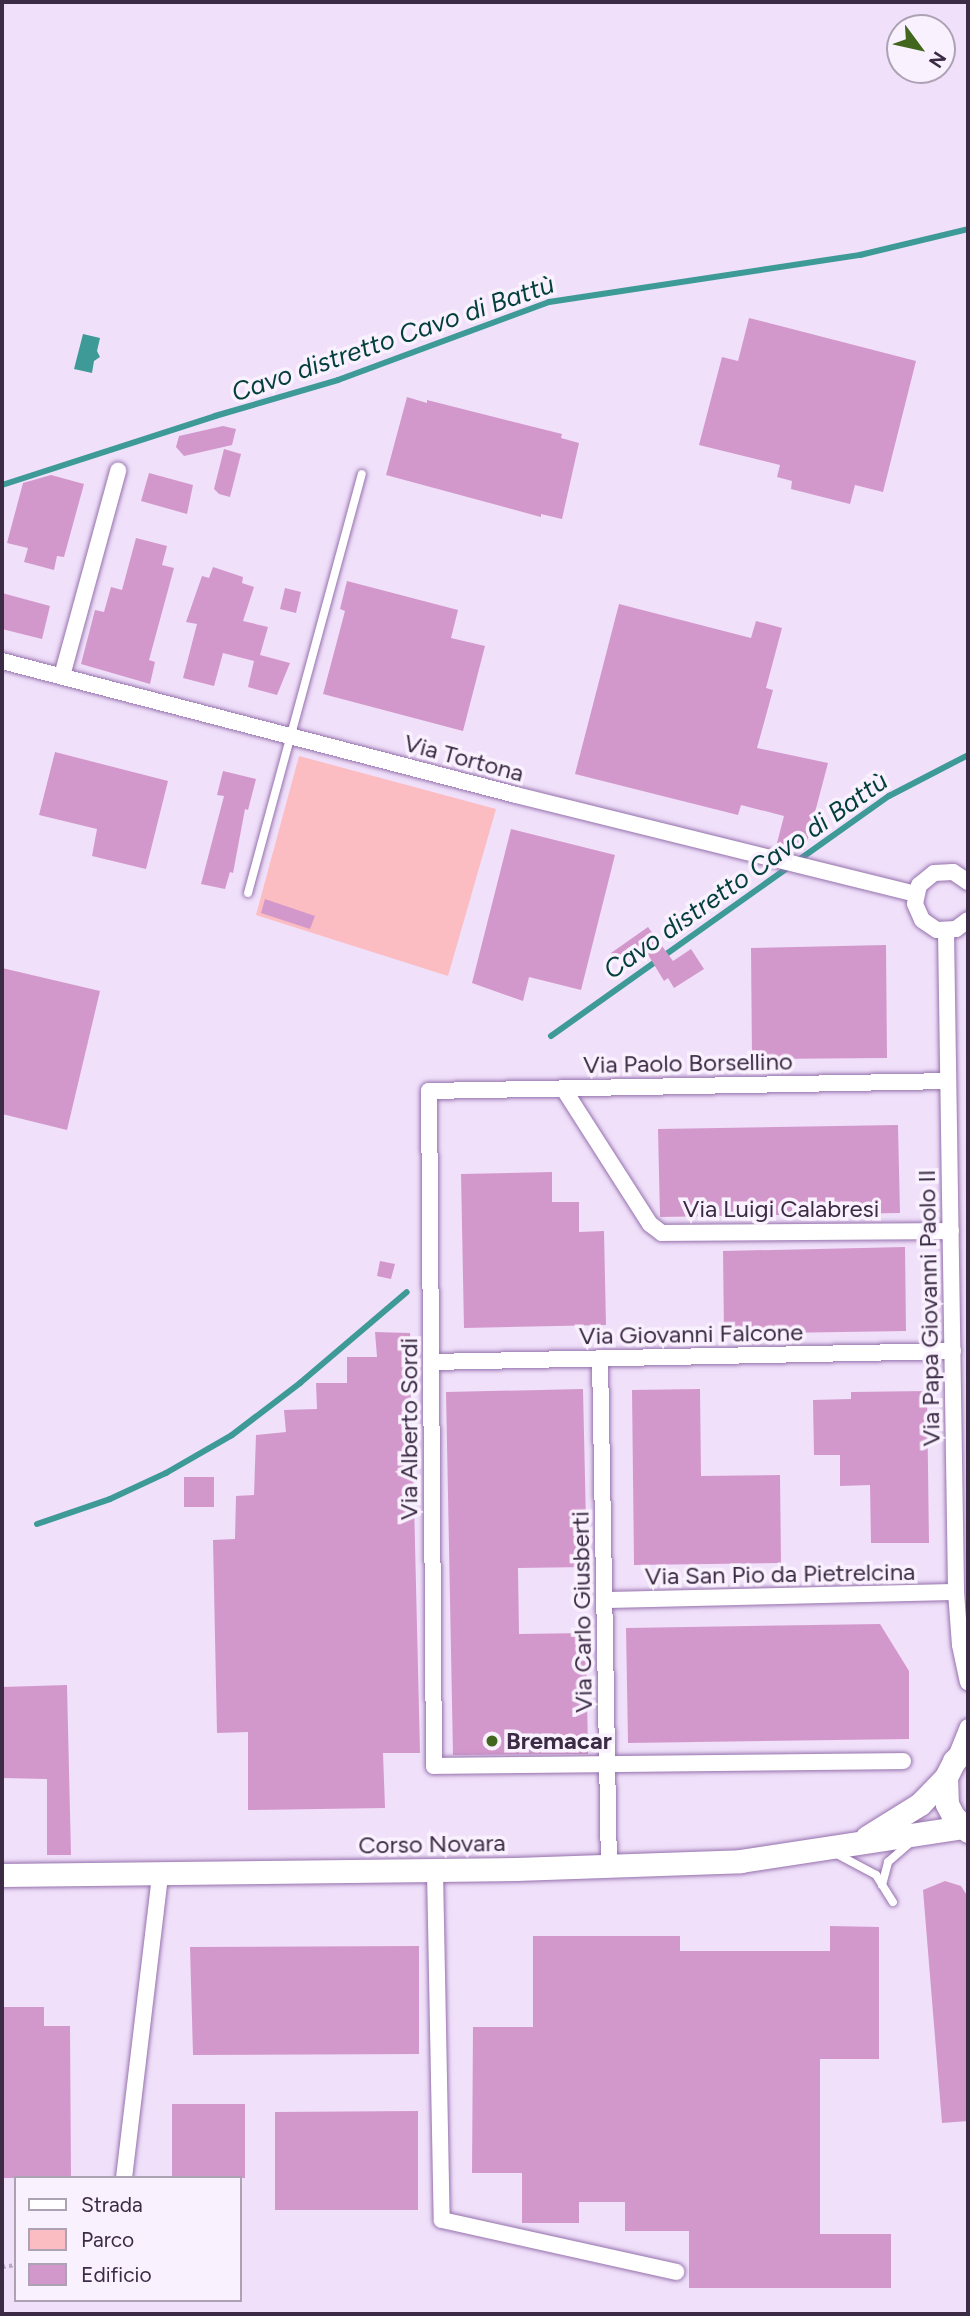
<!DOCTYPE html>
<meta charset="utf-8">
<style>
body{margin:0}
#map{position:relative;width:970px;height:2316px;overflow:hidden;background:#f0e0fa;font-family:Figtree,sans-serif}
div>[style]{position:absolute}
.green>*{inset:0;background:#fbbcc2}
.water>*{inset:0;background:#3d9a97}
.stream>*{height:6px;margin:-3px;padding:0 3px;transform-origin:3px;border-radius:3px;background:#3d9a97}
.building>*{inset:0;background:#d398cb}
.path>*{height:3.5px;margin-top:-1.75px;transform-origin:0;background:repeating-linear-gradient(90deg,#b8a8c2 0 3.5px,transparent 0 7px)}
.roads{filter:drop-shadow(0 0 2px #9571ac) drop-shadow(0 0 2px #9571ac)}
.lane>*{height:8px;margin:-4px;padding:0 4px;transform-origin:4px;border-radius:4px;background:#fff}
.street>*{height:16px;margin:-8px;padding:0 8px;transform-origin:8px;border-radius:8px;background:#fff}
.secondary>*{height:23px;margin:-11.5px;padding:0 11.5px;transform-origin:11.5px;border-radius:11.5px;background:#fff}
.dots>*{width:19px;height:19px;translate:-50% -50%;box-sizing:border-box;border:4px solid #f9f1fe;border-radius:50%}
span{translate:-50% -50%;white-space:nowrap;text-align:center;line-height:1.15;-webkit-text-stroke:7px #f9f1fe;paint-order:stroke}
.street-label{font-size:24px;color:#3b2b44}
.poi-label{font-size:24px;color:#3b2b44;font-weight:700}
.left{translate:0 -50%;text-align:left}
.water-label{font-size:26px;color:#023e3c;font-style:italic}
.frame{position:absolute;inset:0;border:4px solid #3b2b44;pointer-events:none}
.legend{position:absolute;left:14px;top:2176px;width:228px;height:126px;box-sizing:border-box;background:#f9f1fe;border:2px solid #ada2b4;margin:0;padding:9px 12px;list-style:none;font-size:21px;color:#3b2b44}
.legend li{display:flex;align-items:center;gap:14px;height:35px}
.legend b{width:35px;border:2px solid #ada2b4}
.north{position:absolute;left:886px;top:14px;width:70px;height:70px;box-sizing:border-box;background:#f9f1fe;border:2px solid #ada2b4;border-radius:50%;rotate:123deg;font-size:19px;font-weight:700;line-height:28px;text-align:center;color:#3b2b44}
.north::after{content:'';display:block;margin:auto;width:24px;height:32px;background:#42661e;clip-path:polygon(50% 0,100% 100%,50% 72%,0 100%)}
</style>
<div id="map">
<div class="green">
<div style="clip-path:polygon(299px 756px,496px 809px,448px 976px,256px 915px)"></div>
</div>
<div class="water">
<div style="clip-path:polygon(83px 334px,100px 338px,97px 351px,100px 357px,94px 361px,92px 373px,74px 369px)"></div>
</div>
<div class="stream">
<div style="left:2px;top:485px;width:224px;rotate:-17.9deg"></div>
<div style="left:215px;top:416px;width:128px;rotate:-16.3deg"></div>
<div style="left:338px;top:380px;width:225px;rotate:-20.3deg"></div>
<div style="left:549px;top:302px;width:315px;rotate:-8.6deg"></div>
<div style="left:860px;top:255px;width:111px;rotate:-13.5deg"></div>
<div style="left:551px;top:1036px;width:415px;rotate:-35.4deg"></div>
<div style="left:889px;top:796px;width:89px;rotate:-27.4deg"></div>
<div style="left:37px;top:1524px;width:77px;rotate:-18.9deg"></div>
<div style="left:110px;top:1499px;width:62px;rotate:-24.9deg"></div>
<div style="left:166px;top:1473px;width:76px;rotate:-29.9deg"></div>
<div style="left:232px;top:1435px;width:86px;rotate:-37.4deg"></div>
<div style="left:300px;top:1383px;width:140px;rotate:-40.4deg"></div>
</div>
<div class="building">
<div style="clip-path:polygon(749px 318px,916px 361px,883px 492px,855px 485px,850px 504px,791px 489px,792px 481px,777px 477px,780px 465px,699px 445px,722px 357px,738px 361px)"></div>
<div style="clip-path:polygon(407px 397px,427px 403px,427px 400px,562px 434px,561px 438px,579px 443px,562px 519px,541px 514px,541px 517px,386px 475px)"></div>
<div style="clip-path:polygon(223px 426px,236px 429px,232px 445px,184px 456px,176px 447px,179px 436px)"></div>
<div style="clip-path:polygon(224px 449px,241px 454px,230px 497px,219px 494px,214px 489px)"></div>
<div style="clip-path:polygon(149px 473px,193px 485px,187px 514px,141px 501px)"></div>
<div style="clip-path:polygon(51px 475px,84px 484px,64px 557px,57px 556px,54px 570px,24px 562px,28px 548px,7px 543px,23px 483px)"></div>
<div style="clip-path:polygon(136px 538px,167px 546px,162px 565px,174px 568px,149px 660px,155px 662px,150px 684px,81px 664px,95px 610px,104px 612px,111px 587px,122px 590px)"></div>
<div style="clip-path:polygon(213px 567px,243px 577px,242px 583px,254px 587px,243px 621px,268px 627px,260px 655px,290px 663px,277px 695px,248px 687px,254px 661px,223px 653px,214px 686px,183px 678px,197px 624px,186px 622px,202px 576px,209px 578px)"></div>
<div style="clip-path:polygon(347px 581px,458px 610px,451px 638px,485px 646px,463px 731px,323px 694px,345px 611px,340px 609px)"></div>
<div style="clip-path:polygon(285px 588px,301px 592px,296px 613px,280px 609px)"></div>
<div style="clip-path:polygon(2px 593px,50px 606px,42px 639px,2px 629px)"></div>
<div style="clip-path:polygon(619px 604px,751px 638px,756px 621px,782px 628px,766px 688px,773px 690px,757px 748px,828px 763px,805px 850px,777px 843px,784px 816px,741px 805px,738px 815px,575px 774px)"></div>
<div style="clip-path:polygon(55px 752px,168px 781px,146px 869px,92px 856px,97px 829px,39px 815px)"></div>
<div style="clip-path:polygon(223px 771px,256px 779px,248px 810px,245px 809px,233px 873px,230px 872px,225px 889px,201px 884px,224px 796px,217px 795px)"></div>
<div style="clip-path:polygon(511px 829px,615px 855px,581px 990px,529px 977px,523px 1001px,472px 983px)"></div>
<div style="clip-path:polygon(265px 899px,315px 916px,310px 929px,261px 913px)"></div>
<div style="clip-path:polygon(648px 927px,673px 961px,691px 949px,704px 969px,674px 988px,668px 978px,664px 981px,647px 953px,624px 970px,611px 953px)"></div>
<div style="clip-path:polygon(886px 945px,887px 1058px,752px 1059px,751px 948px)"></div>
<div style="clip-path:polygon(2px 968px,100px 991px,67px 1130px,2px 1114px)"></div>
<div style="clip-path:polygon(898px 1125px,900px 1213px,660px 1217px,658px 1129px)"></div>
<div style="clip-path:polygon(552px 1172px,552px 1202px,579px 1202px,579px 1232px,604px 1231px,606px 1325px,464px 1328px,461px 1174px)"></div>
<div style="clip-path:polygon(905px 1247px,906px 1331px,724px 1334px,723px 1251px)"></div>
<div style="clip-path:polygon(380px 1261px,395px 1264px,391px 1279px,377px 1276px)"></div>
<div style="clip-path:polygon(375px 1332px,410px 1333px,420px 1753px,383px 1753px,385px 1808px,248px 1810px,248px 1732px,217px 1733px,213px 1540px,235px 1539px,236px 1496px,254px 1495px,256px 1435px,286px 1432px,284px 1410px,317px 1409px,316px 1383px,347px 1383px,347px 1357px,377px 1357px)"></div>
<div style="clip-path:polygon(583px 1389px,587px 1567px,518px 1568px,519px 1634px,586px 1633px,588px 1754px,453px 1755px,446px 1392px)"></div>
<div style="clip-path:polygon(700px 1389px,701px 1476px,780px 1475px,781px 1563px,634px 1565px,632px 1390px)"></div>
<div style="clip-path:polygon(927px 1391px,929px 1543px,871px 1543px,870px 1485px,840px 1486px,840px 1455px,814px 1455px,813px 1400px,851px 1399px,851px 1392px)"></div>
<div style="clip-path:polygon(184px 1477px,214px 1477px,214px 1507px,184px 1507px)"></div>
<div style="clip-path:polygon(880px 1624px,909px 1671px,909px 1739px,628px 1743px,626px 1628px)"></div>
<div style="clip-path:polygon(67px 1685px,71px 1855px,47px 1855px,47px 1779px,2px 1778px,2px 1687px)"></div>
<div style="clip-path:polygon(945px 1881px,961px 1886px,968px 1897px,968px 2121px,942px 2123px,923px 1890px)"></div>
<div style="clip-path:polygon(830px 1926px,879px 1927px,879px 2059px,820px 2059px,820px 2234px,891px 2234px,891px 2288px,689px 2288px,689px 2231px,625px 2231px,625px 2202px,579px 2202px,579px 2223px,522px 2223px,522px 2173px,472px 2173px,473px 2027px,533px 2027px,533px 1936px,680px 1936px,680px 1951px,830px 1951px)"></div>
<div style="clip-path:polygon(419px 1946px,419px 2054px,193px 2055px,190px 1947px)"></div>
<div style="clip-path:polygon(2px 2007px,44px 2007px,44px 2026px,70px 2026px,71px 2178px,2px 2178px)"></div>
<div style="clip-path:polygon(172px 2104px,245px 2104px,245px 2178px,172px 2178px)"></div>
<div style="clip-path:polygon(418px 2111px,418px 2210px,275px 2210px,275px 2112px)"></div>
</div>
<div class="path">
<div style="left:2px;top:2267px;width:14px;rotate:-8deg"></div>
</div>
<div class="roads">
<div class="lane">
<div style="left:248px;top:893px;width:434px;rotate:-74.8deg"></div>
<div style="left:833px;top:1852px;width:49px;rotate:28.1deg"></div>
<div style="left:876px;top:1875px;width:32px;rotate:58deg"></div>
<div style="left:882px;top:1885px;width:24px;rotate:-75deg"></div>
<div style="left:888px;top:1862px;width:29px;rotate:-41deg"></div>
</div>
<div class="street">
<div style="left:2px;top:661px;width:531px;rotate:14.61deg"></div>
<div style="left:516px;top:795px;width:412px;rotate:13.9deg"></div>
<div style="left:62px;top:676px;width:213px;rotate:-74.7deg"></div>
<div style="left:968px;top:882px;width:18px;rotate:-146deg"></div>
<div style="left:953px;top:872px;width:19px;rotate:177deg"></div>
<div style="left:934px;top:873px;width:19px;rotate:141deg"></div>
<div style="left:919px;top:885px;width:19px;rotate:102deg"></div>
<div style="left:915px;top:904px;width:17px;rotate:66deg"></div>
<div style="left:922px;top:920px;width:18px;rotate:34deg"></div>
<div style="left:937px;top:930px;width:19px;rotate:-3deg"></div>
<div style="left:956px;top:929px;width:15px;rotate:-37deg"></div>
<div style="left:946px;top:931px;width:661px;rotate:89.13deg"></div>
<div style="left:956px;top:1592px;width:53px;rotate:85.7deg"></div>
<div style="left:960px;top:1645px;width:38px;rotate:78deg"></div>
<div style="left:563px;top:1088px;width:161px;rotate:57.4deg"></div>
<div style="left:650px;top:1224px;width:15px;rotate:37deg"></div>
<div style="left:662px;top:1233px;width:289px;rotate:-0.4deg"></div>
<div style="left:600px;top:1358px;width:508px;rotate:88.99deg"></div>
<div style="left:431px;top:1362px;width:522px;rotate:-1.21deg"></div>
<div style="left:605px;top:1600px;width:351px;rotate:-1.3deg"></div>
<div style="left:957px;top:1754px;width:29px;rotate:-68deg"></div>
<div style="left:903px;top:1761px;width:469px;rotate:179.4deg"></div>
<div style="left:434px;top:1766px;width:675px;rotate:-90.42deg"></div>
<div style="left:429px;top:1091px;width:519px;rotate:-1.1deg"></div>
<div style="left:435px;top:1871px;width:349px;rotate:88.9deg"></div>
<div style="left:442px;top:2220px;width:240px;rotate:12.5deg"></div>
<div style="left:124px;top:2178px;width:306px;rotate:-83.2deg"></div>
</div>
<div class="secondary">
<div style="left:946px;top:1777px;width:27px;rotate:88deg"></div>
<div style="left:947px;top:1804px;width:13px;rotate:63deg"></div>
<div style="left:953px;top:1816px;width:21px;rotate:45deg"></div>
<div style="left:867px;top:1837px;width:62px;rotate:-31.9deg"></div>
<div style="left:920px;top:1804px;width:37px;rotate:-46deg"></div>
<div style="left:946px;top:1777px;width:18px;rotate:-63deg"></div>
<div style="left:954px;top:1761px;width:20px;rotate:-45deg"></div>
<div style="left:2px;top:1875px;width:514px;rotate:-0.67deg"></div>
<div style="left:516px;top:1869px;width:225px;rotate:-2deg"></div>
<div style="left:741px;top:1861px;width:224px;rotate:-8.7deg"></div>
</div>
</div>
<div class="dots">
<div style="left:492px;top:1741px;background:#42661e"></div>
</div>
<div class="street-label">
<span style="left:464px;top:758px;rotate:15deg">Via Tortona</span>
<span style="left:688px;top:1063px;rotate:-1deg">Via Paolo Borsellino</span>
<span style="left:781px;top:1209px">Via Luigi Calabresi</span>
<span style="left:929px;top:1308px;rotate:-91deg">Via Papa Giovanni Paolo II</span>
<span style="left:691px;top:1334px;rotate:-1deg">Via Giovanni Falcone</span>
<span style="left:409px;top:1429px;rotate:-90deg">Via Alberto Sordi</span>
<span style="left:780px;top:1574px;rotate:-1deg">Via San Pio da Pietrelcina</span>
<span style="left:582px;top:1612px;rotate:-91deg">Via Carlo Giusberti</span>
<span style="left:432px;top:1844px;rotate:-1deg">Corso Novara</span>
</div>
<div class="poi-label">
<span class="left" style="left:506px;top:1741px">Bremacar</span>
</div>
<div class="water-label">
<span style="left:393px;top:339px;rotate:-19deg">Cavo distretto Cavo di Battù</span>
<span style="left:746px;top:876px;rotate:-35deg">Cavo distretto Cavo di Battù</span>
</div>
<div class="frame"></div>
<ul class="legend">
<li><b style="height:9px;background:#fff"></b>Strada</li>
<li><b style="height:19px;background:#fbbcc2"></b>Parco</li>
<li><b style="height:19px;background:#d398cb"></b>Edificio</li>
</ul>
<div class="north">N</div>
</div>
